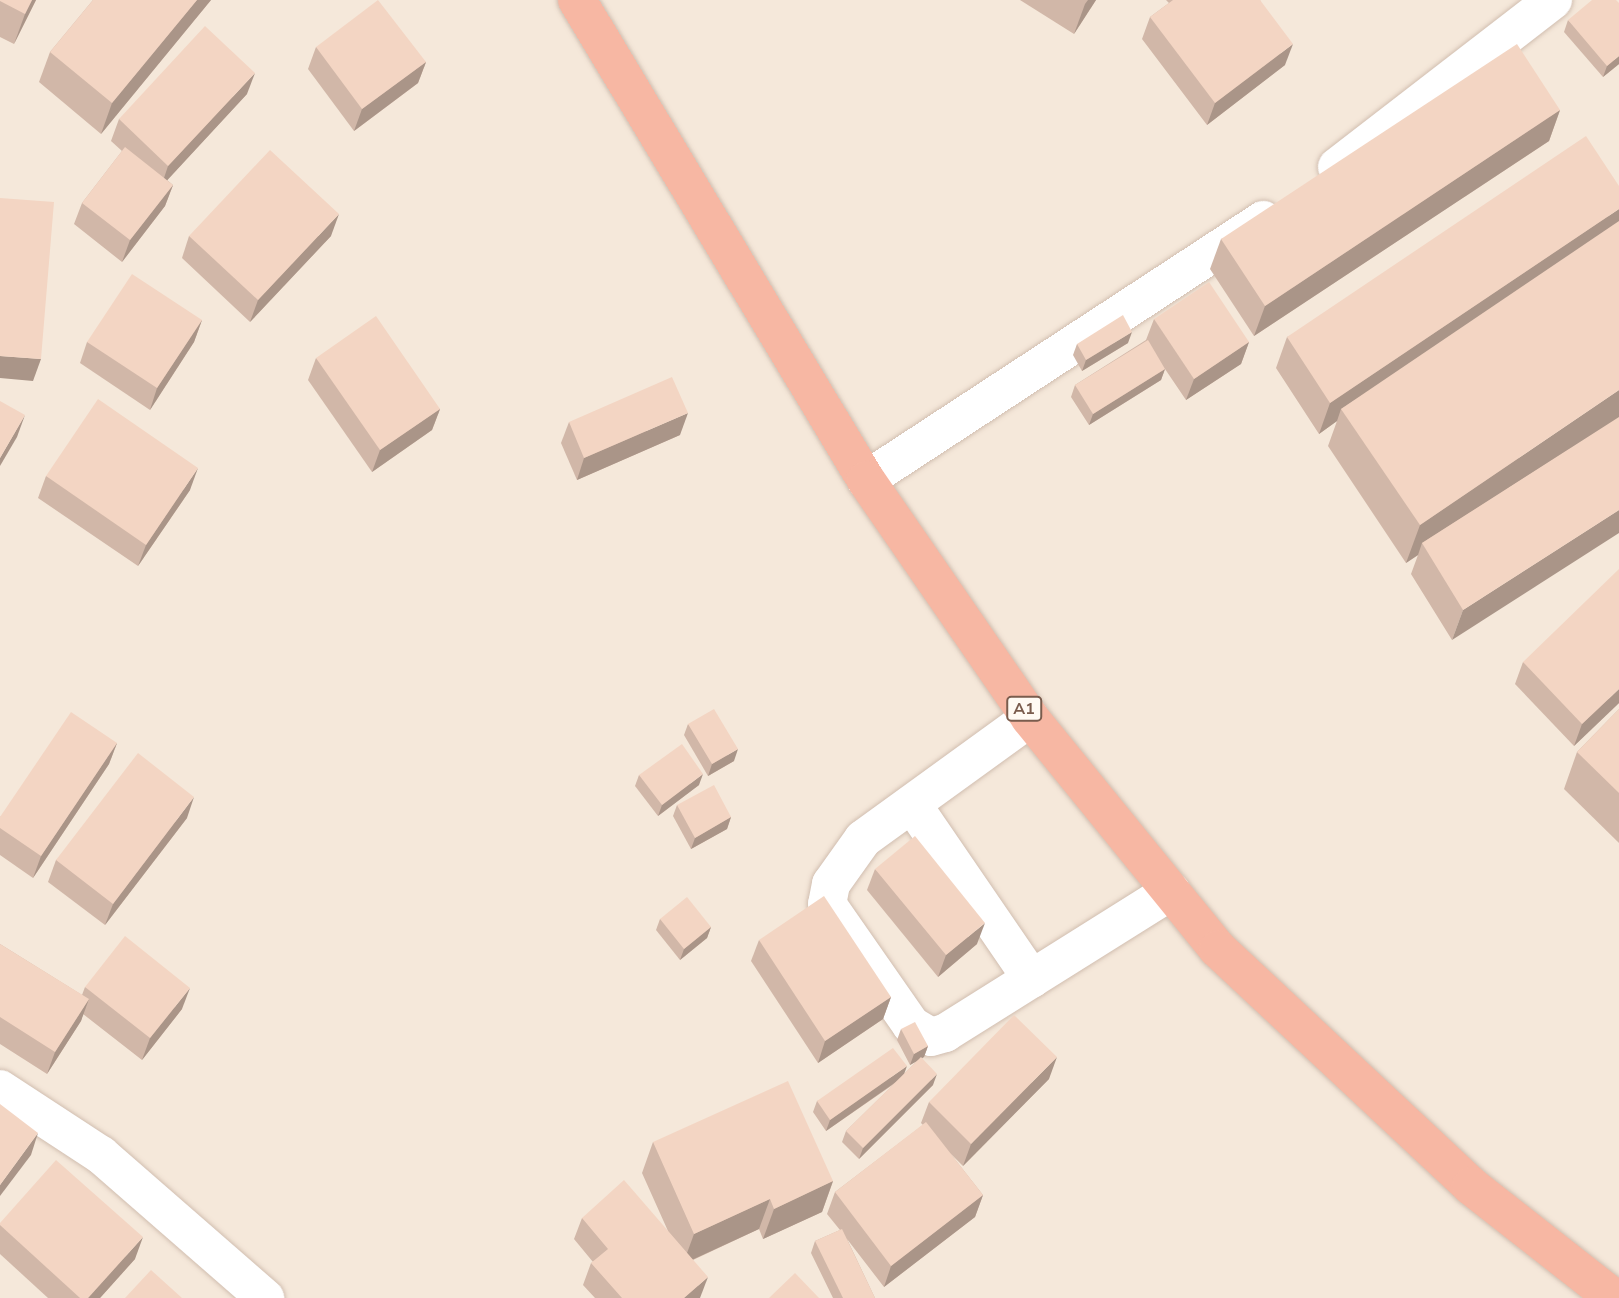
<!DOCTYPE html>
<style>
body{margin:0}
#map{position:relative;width:1619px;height:1298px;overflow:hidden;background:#fdf6ec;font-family:"Nunito Sans",sans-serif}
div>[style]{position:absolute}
.residential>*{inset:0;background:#f5e8da}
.roads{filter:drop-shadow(0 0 2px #d1beb0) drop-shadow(0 0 2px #d1beb0)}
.minor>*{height:38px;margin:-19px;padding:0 19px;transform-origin:19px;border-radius:19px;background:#fff}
.highway>*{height:38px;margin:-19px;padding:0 19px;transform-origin:19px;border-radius:19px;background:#f7b7a3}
.wall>*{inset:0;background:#d1b7a8}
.shaded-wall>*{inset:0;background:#aa9588}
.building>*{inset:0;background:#f3d5c3}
span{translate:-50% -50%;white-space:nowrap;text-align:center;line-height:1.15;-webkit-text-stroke:5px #fffaf3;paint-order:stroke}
.shield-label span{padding:2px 5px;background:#fffaf3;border:2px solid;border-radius:5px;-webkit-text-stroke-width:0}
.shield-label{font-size:16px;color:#7a5c4d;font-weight:700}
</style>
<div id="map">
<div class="residential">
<div style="clip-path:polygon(0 0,1619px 0,1619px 1298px,0 1298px)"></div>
</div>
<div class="roads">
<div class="minor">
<div style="left:1337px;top:167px;width:273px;rotate:-37.7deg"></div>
<div style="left:866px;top:480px;width:475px;rotate:-33.2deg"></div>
<div style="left:1030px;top:718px;width:206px;rotate:144.1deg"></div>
<div style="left:863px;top:839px;width:55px;rotate:125.4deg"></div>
<div style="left:831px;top:884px;width:20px;rotate:101deg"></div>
<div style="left:827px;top:904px;width:147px;rotate:55.2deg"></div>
<div style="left:911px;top:1025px;width:23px;rotate:31deg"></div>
<div style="left:931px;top:1037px;width:15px;rotate:-16deg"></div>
<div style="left:945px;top:1033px;width:267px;rotate:-32.1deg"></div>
<div style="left:912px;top:804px;width:212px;rotate:55.6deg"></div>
<div style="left:0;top:1089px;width:121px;rotate:33.2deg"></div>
<div style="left:101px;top:1155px;width:218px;rotate:41.1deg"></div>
</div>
<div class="highway">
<div style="left:577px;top:0;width:560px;rotate:58.95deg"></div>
<div style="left:866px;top:480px;width:289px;rotate:55.4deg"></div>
<div style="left:1030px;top:718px;width:298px;rotate:50.9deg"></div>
<div style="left:1218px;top:949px;width:347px;rotate:43.1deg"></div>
<div style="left:1471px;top:1186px;width:182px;rotate:38.1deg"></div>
</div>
</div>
<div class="wall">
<div style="clip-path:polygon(0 0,36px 0,14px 44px,0 37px)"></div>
<div style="clip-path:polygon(93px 0,211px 0,101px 134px,39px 82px,50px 52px)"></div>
<div style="clip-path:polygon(1020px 0,1096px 0,1074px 34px)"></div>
<div style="clip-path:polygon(1166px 0,1260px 0,1285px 65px,1207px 125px,1142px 39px,1150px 17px,1169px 3px)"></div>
<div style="clip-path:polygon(1568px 20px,1619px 64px,1603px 77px,1564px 32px)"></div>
<div style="clip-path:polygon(316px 47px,426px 62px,418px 83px,354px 131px,308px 69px)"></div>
<div style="clip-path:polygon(247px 94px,167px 180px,173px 185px,165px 206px,122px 262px,74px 224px,82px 203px,122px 151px,111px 141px,119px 119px)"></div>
<div style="clip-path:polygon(1560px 110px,1549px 141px,1254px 336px,1210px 269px,1221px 239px)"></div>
<div style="clip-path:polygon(1619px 186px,1452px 640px,1411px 574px,1418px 555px,1406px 563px,1328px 446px,1337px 421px,1319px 434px,1276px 368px,1287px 337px)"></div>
<div style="clip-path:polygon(189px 236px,331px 236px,250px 322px,182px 258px)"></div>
<div style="clip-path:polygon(1154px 319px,1249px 342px,1241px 364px,1186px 400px,1165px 369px,1161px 380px,1089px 425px,1071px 397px,1075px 385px,1146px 340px)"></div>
<div style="clip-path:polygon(202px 320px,194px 342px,150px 410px,80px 363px,87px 342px)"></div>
<div style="clip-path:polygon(1128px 343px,1082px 371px,1073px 355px,1077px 344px)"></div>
<div style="clip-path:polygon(316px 358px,440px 409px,432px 430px,372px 472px,308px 380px)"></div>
<div style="clip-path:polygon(569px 422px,680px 435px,577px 480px,561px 443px)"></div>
<div style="clip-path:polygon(46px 476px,190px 490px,138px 566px,38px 498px)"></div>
<div style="clip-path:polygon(1523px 662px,1619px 703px,1574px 746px,1515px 684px)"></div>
<div style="clip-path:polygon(1619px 709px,1619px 843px,1564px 789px,1577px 752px)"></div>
<div style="clip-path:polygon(688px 724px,734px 761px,708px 776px,684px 735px)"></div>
<div style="clip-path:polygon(117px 743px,109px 764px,33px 878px,0 855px,0 817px)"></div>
<div style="clip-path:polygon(639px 775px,699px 785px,658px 816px,635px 786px)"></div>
<div style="clip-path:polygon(677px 805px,731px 817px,727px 829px,691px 849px,673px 816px)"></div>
<div style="clip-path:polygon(187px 818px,105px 925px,48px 882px,56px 860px)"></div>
<div style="clip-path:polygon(875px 869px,977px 944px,938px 977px,867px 890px)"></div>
<div style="clip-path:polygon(660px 919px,711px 927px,707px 938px,680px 960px,656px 930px)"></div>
<div style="clip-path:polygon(759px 940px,891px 997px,883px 1019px,818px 1063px,751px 961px)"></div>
<div style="clip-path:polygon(0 944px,82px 995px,85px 987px,182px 1009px,142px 1060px,83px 1014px,81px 1021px,47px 1074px,0 1044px)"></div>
<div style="clip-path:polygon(901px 1029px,928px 1046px,924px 1057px,922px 1058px,933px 1085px,859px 1159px,842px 1142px,846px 1131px,894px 1084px,826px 1131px,813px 1112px,817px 1101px,905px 1073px,917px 1061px,910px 1065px,897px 1040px)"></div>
<div style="clip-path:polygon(1049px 1079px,963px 1166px,950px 1153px,983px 1195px,975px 1217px,884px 1287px,847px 1239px,875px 1298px,833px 1298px,811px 1253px,815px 1241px,840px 1230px,827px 1214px,835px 1192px,923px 1125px,921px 1123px,929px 1102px)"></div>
<div style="clip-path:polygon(653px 1142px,833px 1181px,822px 1212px,763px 1239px,759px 1229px,693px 1260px,700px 1298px,595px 1298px,583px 1285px,591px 1263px,593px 1262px,574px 1239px,582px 1218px,668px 1231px,642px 1173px)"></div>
<div style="clip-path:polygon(0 1223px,135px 1259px,100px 1298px,48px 1298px,0 1254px)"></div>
</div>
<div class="shaded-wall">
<div style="clip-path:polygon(32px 0,36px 0,14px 44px,25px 14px)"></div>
<div style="clip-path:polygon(197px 0,211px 0,101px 134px,112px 103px)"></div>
<div style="clip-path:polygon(1088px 0,1096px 0,1074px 34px,1085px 4px)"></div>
<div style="clip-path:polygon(1293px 44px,1285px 65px,1207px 125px,1215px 103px)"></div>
<div style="clip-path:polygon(1619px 56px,1619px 64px,1603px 77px,1607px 66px)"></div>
<div style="clip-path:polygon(426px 62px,418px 83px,354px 131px,362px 109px)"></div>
<div style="clip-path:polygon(255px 73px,247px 94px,161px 187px,168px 166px)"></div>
<div style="clip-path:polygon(1560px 110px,1549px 141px,1254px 336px,1265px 306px)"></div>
<div style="clip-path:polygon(173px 185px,165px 206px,122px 262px,130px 240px)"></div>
<div style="clip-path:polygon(1619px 209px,1619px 231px,1341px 409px,1337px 421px,1319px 434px,1330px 403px)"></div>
<div style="clip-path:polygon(339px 214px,331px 236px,250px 322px,258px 300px)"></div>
<div style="clip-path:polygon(202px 320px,194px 342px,150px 410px,157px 388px)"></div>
<div style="clip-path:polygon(1132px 332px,1128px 343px,1082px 371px,1086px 360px)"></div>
<div style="clip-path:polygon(1249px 342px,1241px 364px,1186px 400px,1194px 379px)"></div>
<div style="clip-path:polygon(0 356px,41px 359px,33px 381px,0 378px)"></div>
<div style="clip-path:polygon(1165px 369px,1161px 380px,1089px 425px,1093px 414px)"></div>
<div style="clip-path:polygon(1619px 390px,1619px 418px,1422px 543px,1418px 555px,1406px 563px,1420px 525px)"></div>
<div style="clip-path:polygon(440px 409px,432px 430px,372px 472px,380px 450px)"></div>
<div style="clip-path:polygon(688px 413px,680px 435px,577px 480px,584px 458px)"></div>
<div style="clip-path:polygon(25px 415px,17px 437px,0 466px,0 458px)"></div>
<div style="clip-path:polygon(198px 468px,190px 490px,138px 566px,146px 545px)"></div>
<div style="clip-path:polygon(1619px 510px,1619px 533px,1452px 640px,1463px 610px)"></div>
<div style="clip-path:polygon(1619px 689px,1619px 703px,1574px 746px,1582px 724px)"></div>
<div style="clip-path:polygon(117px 743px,109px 764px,33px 878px,41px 856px)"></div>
<div style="clip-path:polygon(738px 749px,734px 761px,708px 776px,712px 764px)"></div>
<div style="clip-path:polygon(703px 774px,699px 785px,658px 816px,662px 805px)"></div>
<div style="clip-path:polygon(194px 797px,187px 818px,105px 925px,113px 904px)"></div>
<div style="clip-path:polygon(731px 817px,727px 829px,691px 849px,695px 838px)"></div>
<div style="clip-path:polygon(985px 923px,977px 944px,938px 977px,946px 955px)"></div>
<div style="clip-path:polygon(711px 927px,707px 938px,680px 960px,684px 949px)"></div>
<div style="clip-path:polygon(190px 988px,182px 1009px,142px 1060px,150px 1038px)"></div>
<div style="clip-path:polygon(891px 997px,883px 1019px,818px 1063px,825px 1041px)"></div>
<div style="clip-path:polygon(89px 999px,81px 1021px,47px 1074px,55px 1052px)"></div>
<div style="clip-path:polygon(928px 1046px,924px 1057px,910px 1065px,914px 1054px)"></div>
<div style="clip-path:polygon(1057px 1057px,1049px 1079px,963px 1166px,971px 1144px)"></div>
<div style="clip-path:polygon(907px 1066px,903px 1077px,826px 1131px,830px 1120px)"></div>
<div style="clip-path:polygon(937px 1074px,933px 1085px,859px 1159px,863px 1148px)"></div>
<div style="clip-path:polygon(38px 1133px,31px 1155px,0 1196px,0 1185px)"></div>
<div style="clip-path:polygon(833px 1181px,822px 1212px,763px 1239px,774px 1209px)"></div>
<div style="clip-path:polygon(983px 1195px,975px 1217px,884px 1287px,891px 1266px)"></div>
<div style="clip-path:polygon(770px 1199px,759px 1229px,683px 1264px,694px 1234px)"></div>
<div style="clip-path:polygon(143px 1237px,135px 1259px,100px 1298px,88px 1298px)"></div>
<div style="clip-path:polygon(708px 1277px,700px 1298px,684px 1298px)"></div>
</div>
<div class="building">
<div style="clip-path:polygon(0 0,32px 0,25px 14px,0 1px)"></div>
<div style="clip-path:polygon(93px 0,197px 0,112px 103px,50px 52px)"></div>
<div style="clip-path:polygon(378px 0,426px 62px,362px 109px,316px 47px)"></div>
<div style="clip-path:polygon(1173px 0,1260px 0,1293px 44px,1215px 103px,1150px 17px)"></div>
<div style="clip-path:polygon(1592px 0,1616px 0,1619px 3px,1619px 56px,1607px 66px,1568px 20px)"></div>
<div style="clip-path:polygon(205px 26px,255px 73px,168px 166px,119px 119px)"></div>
<div style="clip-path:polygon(1517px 44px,1560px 110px,1265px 306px,1221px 239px)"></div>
<div style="clip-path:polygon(1586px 136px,1619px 186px,1619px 209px,1330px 403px,1287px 337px)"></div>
<div style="clip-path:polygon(125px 147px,173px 185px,130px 240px,82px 203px)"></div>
<div style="clip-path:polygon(270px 150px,339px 214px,258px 300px,189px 236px)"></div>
<div style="clip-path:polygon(0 198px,54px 202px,41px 359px,0 356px)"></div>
<div style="clip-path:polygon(1619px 221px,1619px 390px,1420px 525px,1341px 409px)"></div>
<div style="clip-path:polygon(132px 274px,202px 320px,157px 388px,87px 342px)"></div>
<div style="clip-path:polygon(1209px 282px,1249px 342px,1194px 379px,1154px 319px)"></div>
<div style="clip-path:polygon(1123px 315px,1132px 332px,1086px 360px,1077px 344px)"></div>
<div style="clip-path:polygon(376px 316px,440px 409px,380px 450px,316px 358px)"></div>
<div style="clip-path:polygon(1148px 340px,1165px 369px,1093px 414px,1075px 385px)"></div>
<div style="clip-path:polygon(672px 377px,688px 413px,584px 458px,569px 422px)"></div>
<div style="clip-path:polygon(98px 399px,198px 468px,146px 545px,46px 476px)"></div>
<div style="clip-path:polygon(0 401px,25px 415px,0 458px)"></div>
<div style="clip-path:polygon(1619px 417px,1619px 510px,1463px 610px,1422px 543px)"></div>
<div style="clip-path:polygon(1619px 569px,1619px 689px,1582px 724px,1523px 662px)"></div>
<div style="clip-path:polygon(714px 709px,738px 749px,712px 764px,688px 724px)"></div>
<div style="clip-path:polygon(1619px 709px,1619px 793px,1577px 752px)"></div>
<div style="clip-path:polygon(71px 712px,117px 743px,41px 856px,0 828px,0 817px)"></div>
<div style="clip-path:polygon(682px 744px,703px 774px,662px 805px,639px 775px)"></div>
<div style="clip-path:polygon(138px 753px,194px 797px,113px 904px,56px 860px)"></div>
<div style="clip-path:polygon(714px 785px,731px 817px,695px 838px,677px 805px)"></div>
<div style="clip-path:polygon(915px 836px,985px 923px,946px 955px,875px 869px)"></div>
<div style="clip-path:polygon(824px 896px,891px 997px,825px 1041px,759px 940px)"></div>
<div style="clip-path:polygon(687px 897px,711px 927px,684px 949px,660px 919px)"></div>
<div style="clip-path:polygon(125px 936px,190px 988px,150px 1038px,85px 987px)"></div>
<div style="clip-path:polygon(0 944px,89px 999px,55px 1052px,0 1017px)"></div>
<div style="clip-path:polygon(1014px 1015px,1057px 1057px,971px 1144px,929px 1102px)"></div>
<div style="clip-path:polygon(915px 1022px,928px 1046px,914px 1054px,901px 1029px)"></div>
<div style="clip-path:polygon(893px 1048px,907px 1066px,830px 1120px,817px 1101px)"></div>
<div style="clip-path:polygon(921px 1057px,937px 1074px,863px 1148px,846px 1131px)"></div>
<div style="clip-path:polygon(788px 1081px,833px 1181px,774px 1209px,770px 1199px,694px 1234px,653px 1142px)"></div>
<div style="clip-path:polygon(0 1104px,38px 1133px,0 1185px)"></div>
<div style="clip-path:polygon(926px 1122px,983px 1195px,891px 1266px,835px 1192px)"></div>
<div style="clip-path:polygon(56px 1160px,143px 1237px,88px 1298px,80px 1298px,0 1225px,0 1223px)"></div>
<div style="clip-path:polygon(624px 1180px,708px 1277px,684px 1298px,622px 1298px,591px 1263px,608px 1249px,582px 1218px)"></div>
<div style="clip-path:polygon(842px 1229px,875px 1298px,843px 1298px,815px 1241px)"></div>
<div style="clip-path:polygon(151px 1270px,182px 1298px,125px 1298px)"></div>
<div style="clip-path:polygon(795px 1273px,819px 1298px,769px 1298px)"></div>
</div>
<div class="shield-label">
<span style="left:1024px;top:709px">A1</span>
</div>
</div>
